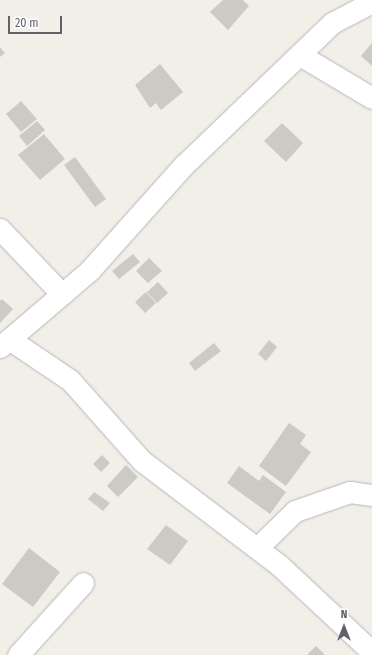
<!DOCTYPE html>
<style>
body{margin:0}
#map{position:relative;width:372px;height:655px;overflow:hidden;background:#f1efe8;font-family:"Fira Sans Condensed",sans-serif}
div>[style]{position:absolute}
.building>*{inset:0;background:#cccac5}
.roads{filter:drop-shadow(0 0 1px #b5b8bc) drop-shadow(0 0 1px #b5b8bc)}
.street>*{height:21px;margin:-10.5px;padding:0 10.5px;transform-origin:10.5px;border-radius:10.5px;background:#fff}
span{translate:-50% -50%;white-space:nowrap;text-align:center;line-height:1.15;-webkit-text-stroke:3px #fff;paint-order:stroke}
.north{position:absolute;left:324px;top:607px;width:40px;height:40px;-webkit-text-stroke:3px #fff;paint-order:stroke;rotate:0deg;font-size:11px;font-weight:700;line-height:16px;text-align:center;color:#5f6368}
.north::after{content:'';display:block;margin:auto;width:14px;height:18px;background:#5f6368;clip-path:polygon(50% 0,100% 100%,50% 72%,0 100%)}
.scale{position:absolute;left:8px;top:16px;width:54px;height:18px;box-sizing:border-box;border:2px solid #5f6368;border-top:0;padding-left:5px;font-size:12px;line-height:14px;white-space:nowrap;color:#5f6368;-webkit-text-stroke:3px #fff;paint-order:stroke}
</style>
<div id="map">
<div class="building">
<div style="clip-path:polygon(223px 0,243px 0,249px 6px,228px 30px,210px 12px)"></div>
<div style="clip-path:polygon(372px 43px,372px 66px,361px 56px)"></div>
<div style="clip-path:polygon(0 47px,5px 53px,0 57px)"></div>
<div style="clip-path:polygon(160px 64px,183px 92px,161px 110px,156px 103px,150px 108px,135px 85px)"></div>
<div style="clip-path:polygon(21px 101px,37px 119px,21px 132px,6px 114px)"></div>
<div style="clip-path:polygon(37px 121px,45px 130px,27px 146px,19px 136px)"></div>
<div style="clip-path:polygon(282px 123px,303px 143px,286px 162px,264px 141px)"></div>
<div style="clip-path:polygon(44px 134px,65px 159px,40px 180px,18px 155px)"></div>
<div style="clip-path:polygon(75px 157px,106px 199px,95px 207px,64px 165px)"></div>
<div style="clip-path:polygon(133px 254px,140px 262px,119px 279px,112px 271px)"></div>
<div style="clip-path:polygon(149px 258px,162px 271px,148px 283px,136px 271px)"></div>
<div style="clip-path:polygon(158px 282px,168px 293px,157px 303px,147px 292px)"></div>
<div style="clip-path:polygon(146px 292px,156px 303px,145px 313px,135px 302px)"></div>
<div style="clip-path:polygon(2px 299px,13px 309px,0 323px,0 301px)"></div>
<div style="clip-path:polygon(269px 340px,277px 347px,266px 361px,258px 354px)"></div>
<div style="clip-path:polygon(214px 343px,221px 351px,195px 371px,189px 363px)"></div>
<div style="clip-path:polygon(289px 423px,306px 435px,300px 444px,311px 452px,286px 486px,259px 466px)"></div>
<div style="clip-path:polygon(102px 455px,110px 463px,101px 472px,93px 464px)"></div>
<div style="clip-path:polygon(126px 465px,138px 477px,118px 497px,107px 486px)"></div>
<div style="clip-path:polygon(239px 466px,259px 481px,263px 475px,286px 492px,270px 514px,227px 483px)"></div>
<div style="clip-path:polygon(94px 492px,110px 503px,103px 511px,88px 499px)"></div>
<div style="clip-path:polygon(166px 525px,188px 541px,170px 565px,147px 549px)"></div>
<div style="clip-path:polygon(29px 548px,60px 572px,33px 607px,2px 584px)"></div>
<div style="clip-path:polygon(316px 646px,325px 655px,307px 655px)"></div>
</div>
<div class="roads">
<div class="street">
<div style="left:300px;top:55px;width:84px;rotate:30.8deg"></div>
<div style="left:0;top:229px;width:90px;rotate:46.4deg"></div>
<div style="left:9px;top:339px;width:73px;rotate:33.9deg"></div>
<div style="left:70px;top:380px;width:108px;rotate:48.4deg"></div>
<div style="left:142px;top:461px;width:172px;rotate:37.2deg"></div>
<div style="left:279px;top:565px;width:127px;rotate:43.1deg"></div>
<div style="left:0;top:347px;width:118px;rotate:-40.5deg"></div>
<div style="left:90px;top:270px;width:141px;rotate:-48.2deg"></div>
<div style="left:184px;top:165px;width:205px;rotate:-43.8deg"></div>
<div style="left:332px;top:23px;width:45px;rotate:-27.7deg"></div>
<div style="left:257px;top:548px;width:53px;rotate:-44.2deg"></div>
<div style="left:295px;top:511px;width:58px;rotate:-19.1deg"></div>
<div style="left:350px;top:492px;width:22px;rotate:8deg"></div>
<div style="left:18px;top:655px;width:97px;rotate:-47.9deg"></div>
</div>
</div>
<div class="north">N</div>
<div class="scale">20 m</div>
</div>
